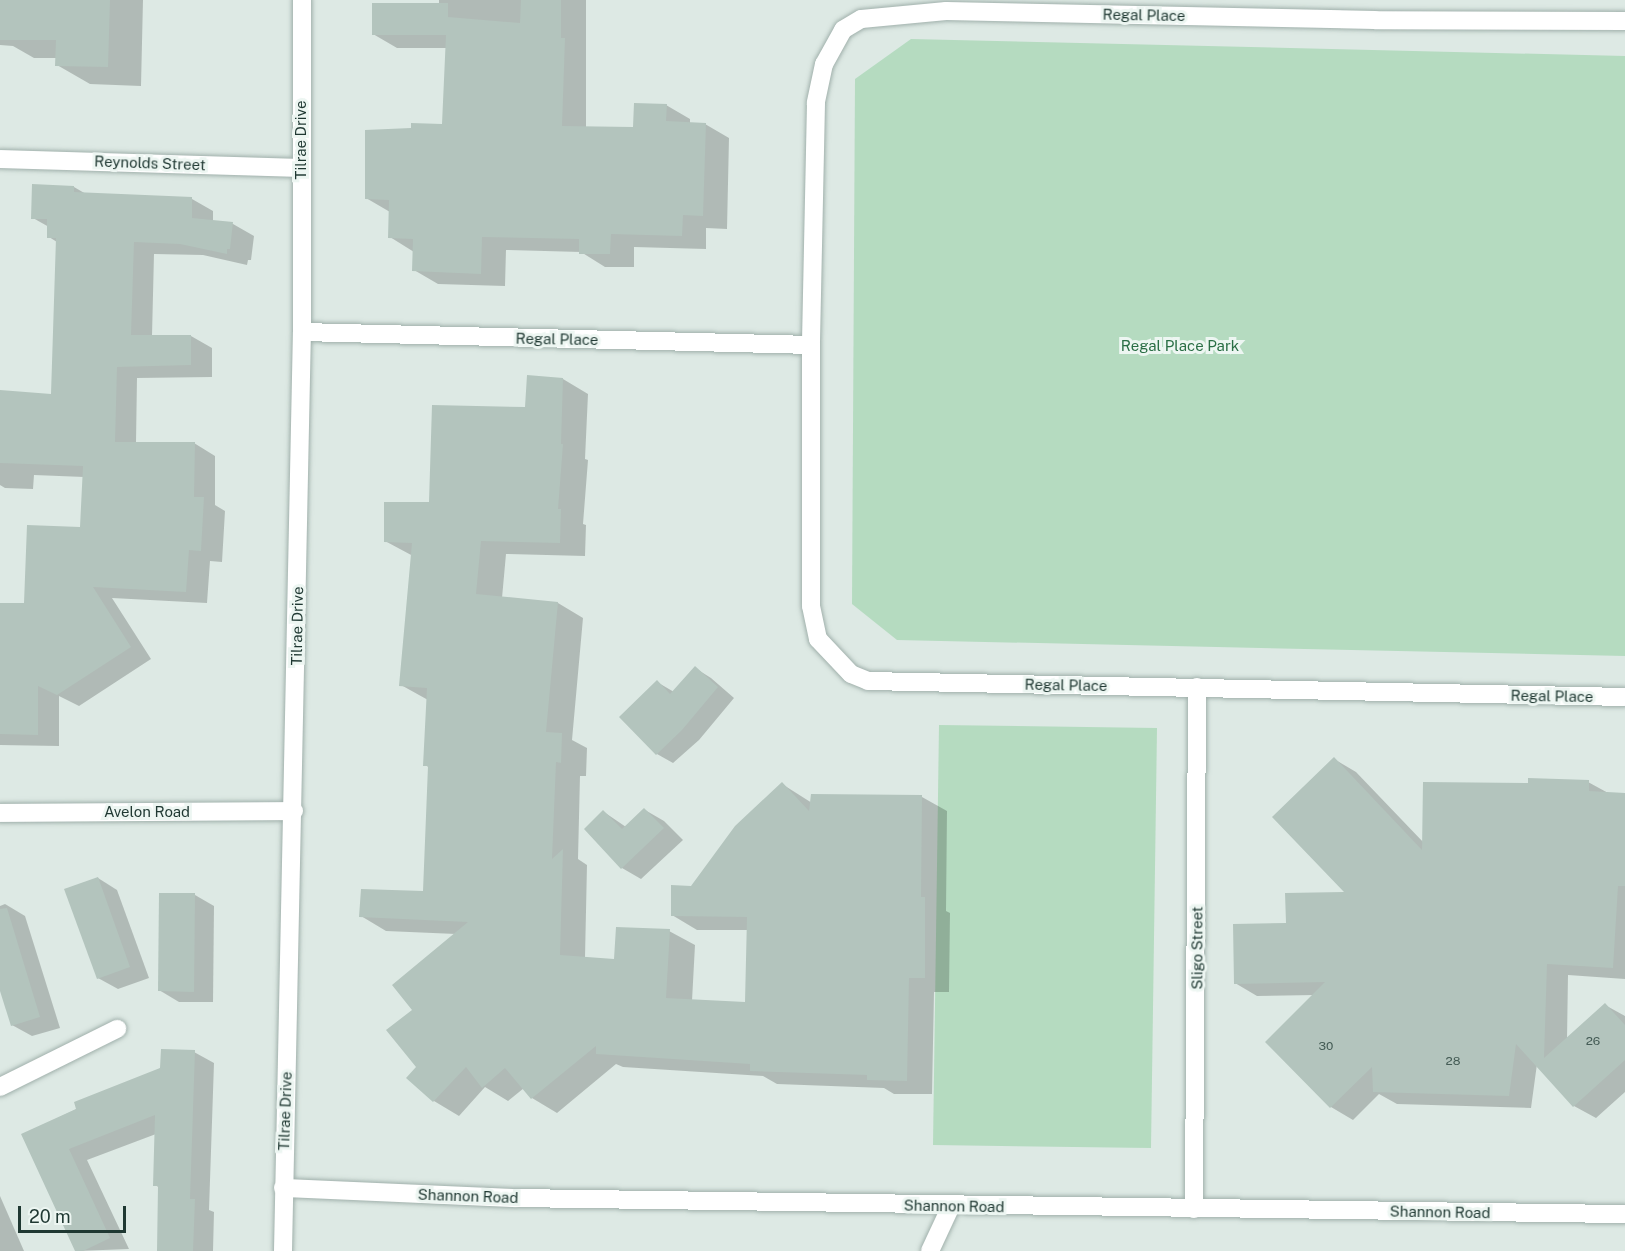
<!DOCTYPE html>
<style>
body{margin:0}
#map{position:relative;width:1625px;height:1251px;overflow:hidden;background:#dde9e4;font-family:"Public Sans",sans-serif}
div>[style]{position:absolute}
.green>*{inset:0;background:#b5dbc0}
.shadow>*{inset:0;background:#0003}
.building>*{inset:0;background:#b3c4bd}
.roads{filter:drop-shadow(0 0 2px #a0b0ab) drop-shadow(0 0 2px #a0b0ab)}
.minor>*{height:18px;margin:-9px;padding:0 9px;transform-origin:9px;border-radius:9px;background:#fff}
span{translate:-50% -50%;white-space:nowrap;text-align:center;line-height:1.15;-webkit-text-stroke:6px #edf6f2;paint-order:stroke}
.number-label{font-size:12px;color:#445b55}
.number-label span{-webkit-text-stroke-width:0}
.street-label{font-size:15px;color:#1f3832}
.park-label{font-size:15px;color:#2a6e45}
.scale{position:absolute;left:18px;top:1206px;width:108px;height:27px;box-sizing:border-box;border:3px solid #1f3832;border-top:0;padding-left:8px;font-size:18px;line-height:21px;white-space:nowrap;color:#1f3832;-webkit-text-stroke:4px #edf6f2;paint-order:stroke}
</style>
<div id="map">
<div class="green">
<div style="clip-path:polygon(911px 39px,1625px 56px,1625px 656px,897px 640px,852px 604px,855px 79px)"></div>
<div style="clip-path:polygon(939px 725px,1157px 728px,1151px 1148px,933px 1145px)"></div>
</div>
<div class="shadow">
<div style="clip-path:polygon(0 0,143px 0,141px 86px,90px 84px,57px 65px,57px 58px,34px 58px,13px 46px,0 45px)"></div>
<div style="clip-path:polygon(439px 0,586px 0,586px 128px,635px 129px,666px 105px,690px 119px,690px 124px,705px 124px,729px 138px,727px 229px,706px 228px,706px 249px,634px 247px,634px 267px,605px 267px,581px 252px,506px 250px,505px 286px,438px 284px,414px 270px,414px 252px,390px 237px,390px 212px,366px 198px,443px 126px,447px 48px,397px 48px,373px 34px,439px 5px)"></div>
<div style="clip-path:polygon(33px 186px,74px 187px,86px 194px,192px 199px,213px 211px,213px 222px,233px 224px,254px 236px,251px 260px,248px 260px,247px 265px,203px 255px,154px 254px,152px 336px,191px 336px,212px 348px,212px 377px,137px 378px,136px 443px,194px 443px,215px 456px,215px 505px,225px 511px,222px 562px,210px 561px,207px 603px,112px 598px,151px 659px,79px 706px,59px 696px,59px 746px,0 745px,0 605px,26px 605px,81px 528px,84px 477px,34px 475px,33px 489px,5px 488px,0 485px,0 391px,53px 396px,57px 242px,49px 237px,49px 227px,33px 218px)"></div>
<div style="clip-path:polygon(563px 379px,588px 394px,585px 459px,588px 460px,583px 524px,586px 525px,585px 556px,506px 554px,502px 598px,558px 603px,583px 618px,572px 740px,587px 748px,586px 776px,580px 776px,578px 859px,587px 865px,585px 958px,616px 960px,669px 931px,695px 945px,692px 1001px,746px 1004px,748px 930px,697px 930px,672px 915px,692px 887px,782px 784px,812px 803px,922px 797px,947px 811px,946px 911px,950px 913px,949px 992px,934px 992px,932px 1094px,894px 1094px,884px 1088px,777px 1084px,763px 1076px,623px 1067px,616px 1064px,557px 1113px,532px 1098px,524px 1088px,508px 1101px,485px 1087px,459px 1116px,434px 1101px,408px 1078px,418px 1067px,414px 1010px,456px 934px,386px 931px,361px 916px,425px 892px,430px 768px,425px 765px,428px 700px,401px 685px,413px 556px,385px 541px,431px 504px,526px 409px)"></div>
<div style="clip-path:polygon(695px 668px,711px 678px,734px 698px,699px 740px,673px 763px,657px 754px,657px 682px,674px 692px)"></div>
<div style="clip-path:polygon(1334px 759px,1356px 772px,1424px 843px,1530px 784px,1588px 782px,1610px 794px,1625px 794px,1625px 979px,1568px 975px,1567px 1040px,1605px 1005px,1625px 1016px,1625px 1092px,1596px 1118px,1574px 1106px,1537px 1064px,1531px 1108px,1397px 1104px,1379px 1094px,1353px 1120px,1331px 1107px,1267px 1042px,1315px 995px,1257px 996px,1235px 983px,1288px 925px,1348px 894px)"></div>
<div style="clip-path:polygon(645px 810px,664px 821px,683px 840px,641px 879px,622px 868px,604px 812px,626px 827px)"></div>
<div style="clip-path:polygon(98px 878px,117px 890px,149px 978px,118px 989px,98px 978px)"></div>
<div style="clip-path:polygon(195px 895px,214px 906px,213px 1002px,179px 1002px,159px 990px)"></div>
<div style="clip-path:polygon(5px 904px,25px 916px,60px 1028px,32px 1036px,12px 1025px,0 986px,0 906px)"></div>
<div style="clip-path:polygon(194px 1052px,214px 1063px,209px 1210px,214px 1212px,213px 1251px,158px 1251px,160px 1188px,155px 1185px,156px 1134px,87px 1160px,129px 1249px,77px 1251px,23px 1135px)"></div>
<div style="clip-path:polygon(0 1196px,24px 1251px,0 1251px)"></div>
</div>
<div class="building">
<div style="clip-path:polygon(0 0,110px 0,108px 67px,55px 66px,56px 40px,0 40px)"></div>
<div style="clip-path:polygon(521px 0,561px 0,561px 38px,565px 38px,562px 126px,633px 127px,634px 103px,667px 104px,666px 121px,706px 123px,703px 216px,683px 215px,682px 236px,611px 234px,610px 254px,579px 254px,579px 239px,482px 237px,481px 274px,412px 271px,413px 239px,388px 238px,389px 200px,365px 199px,365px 130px,411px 128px,411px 123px,442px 124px,446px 35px,372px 35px,372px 3px,448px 3px,448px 17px,520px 23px)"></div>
<div style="clip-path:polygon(32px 184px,74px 186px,74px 192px,192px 197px,192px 218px,233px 222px,230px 249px,227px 249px,227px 254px,180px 244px,134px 242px,131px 335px,191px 335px,191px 365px,117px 367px,115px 442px,195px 442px,194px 497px,204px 497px,201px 551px,189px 550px,186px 592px,93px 587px,131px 647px,57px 695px,38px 686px,38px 735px,0 734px,0 603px,24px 603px,27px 525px,80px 527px,83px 466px,0 463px,0 390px,51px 394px,56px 238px,47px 238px,47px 219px,31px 219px)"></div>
<div style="clip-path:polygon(527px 375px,563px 378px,561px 444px,563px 444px,558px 509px,561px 509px,560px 543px,481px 541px,476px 594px,558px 602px,546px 732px,562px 733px,561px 763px,556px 762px,552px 859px,563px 849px,560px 955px,614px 959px,616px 927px,670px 929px,666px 998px,745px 1002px,747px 917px,671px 916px,671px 885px,691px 886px,735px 826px,782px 782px,809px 811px,811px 794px,922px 795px,921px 897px,925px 897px,925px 978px,909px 978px,907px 1081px,867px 1080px,867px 1075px,750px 1071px,750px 1064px,596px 1054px,596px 1046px,531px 1099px,505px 1068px,482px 1088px,466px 1067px,433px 1102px,406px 1078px,416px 1067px,386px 1030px,412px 1010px,392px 985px,468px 922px,359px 917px,361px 889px,423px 891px,428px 766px,423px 766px,427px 688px,399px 686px,412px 543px,384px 542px,384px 502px,429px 502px,432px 405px,525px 407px)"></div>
<div style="clip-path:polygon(695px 666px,718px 687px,682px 730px,656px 755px,619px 717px,657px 680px,670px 694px)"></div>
<div style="clip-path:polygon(1334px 757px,1422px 850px,1423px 782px,1528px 783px,1528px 778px,1589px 780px,1589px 791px,1625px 793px,1625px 886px,1618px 886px,1613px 968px,1547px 964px,1544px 1058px,1605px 1003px,1625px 1025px,1625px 1060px,1573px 1107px,1516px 1044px,1509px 1096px,1373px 1092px,1372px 1067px,1330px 1108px,1265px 1042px,1325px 982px,1234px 984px,1233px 924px,1286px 923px,1285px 893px,1344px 892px,1272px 817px)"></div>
<div style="clip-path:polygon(644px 808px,664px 828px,621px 869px,584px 829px,603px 810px,622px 829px)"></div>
<div style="clip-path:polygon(98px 877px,130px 967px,97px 979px,64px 889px)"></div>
<div style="clip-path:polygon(159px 893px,195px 893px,194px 992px,158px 991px)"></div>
<div style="clip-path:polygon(7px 908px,40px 1017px,11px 1026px,0 991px,0 909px)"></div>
<div style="clip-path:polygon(161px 1049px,195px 1050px,190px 1199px,195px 1199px,193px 1251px,157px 1251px,158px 1186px,153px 1186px,155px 1115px,69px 1149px,110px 1238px,83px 1251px,75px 1251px,21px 1134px,76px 1109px,74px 1102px,160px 1068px)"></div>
</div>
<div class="roads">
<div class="minor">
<div style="left:1625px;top:21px;width:250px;rotate:-179.8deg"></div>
<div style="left:1375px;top:20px;width:429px;rotate:-178.8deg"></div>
<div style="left:946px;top:11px;width:85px;rotate:174.6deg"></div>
<div style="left:861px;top:19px;width:21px;rotate:149deg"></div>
<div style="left:843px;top:30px;width:39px;rotate:119deg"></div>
<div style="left:824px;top:64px;width:40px;rotate:102deg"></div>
<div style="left:816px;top:103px;width:242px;rotate:91.2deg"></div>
<div style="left:811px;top:345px;width:261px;rotate:90deg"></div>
<div style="left:811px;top:606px;width:34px;rotate:78deg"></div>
<div style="left:818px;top:639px;width:48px;rotate:46.7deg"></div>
<div style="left:851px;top:674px;width:18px;rotate:22deg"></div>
<div style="left:868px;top:681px;width:757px;rotate:1.21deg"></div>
<div style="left:0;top:159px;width:301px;rotate:1.7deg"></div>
<div style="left:302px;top:332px;width:509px;rotate:1.46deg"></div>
<div style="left:0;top:813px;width:294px;rotate:-0.4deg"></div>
<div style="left:0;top:1087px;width:131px;rotate:-26.4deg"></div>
<div style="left:283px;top:1188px;width:232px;rotate:2.5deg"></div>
<div style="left:515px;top:1198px;width:1110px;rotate:0.83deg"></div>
<div style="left:1194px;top:1209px;width:522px;rotate:-89.67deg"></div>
<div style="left:283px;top:1251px;width:919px;rotate:-88.82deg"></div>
<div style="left:302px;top:332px;width:332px;rotate:-90deg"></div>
<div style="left:930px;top:1251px;width:50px;rotate:-65deg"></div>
</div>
</div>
<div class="number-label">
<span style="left:1593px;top:1042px">26</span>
<span style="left:1326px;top:1047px">30</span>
<span style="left:1453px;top:1062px">28</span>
</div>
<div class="street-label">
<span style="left:1144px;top:15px;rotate:1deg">Regal Place</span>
<span style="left:301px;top:140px;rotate:-90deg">Tilrae Drive</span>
<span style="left:150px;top:163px;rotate:2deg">Reynolds Street</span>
<span style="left:557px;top:339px;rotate:1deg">Regal Place</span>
<span style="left:297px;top:626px;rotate:-89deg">Tilrae Drive</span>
<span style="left:1066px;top:685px;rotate:1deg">Regal Place</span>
<span style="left:1552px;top:696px;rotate:1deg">Regal Place</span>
<span style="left:147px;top:812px">Avelon Road</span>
<span style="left:1197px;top:948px;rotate:-90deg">Sligo Street</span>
<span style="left:285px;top:1111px;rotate:-88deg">Tilrae Drive</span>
<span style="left:468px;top:1196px;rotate:2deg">Shannon Road</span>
<span style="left:954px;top:1206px;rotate:1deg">Shannon Road</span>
<span style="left:1440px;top:1212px;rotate:1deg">Shannon Road</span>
</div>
<div class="park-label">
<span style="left:1180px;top:346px">Regal Place Park</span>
</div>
<div class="scale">20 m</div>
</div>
